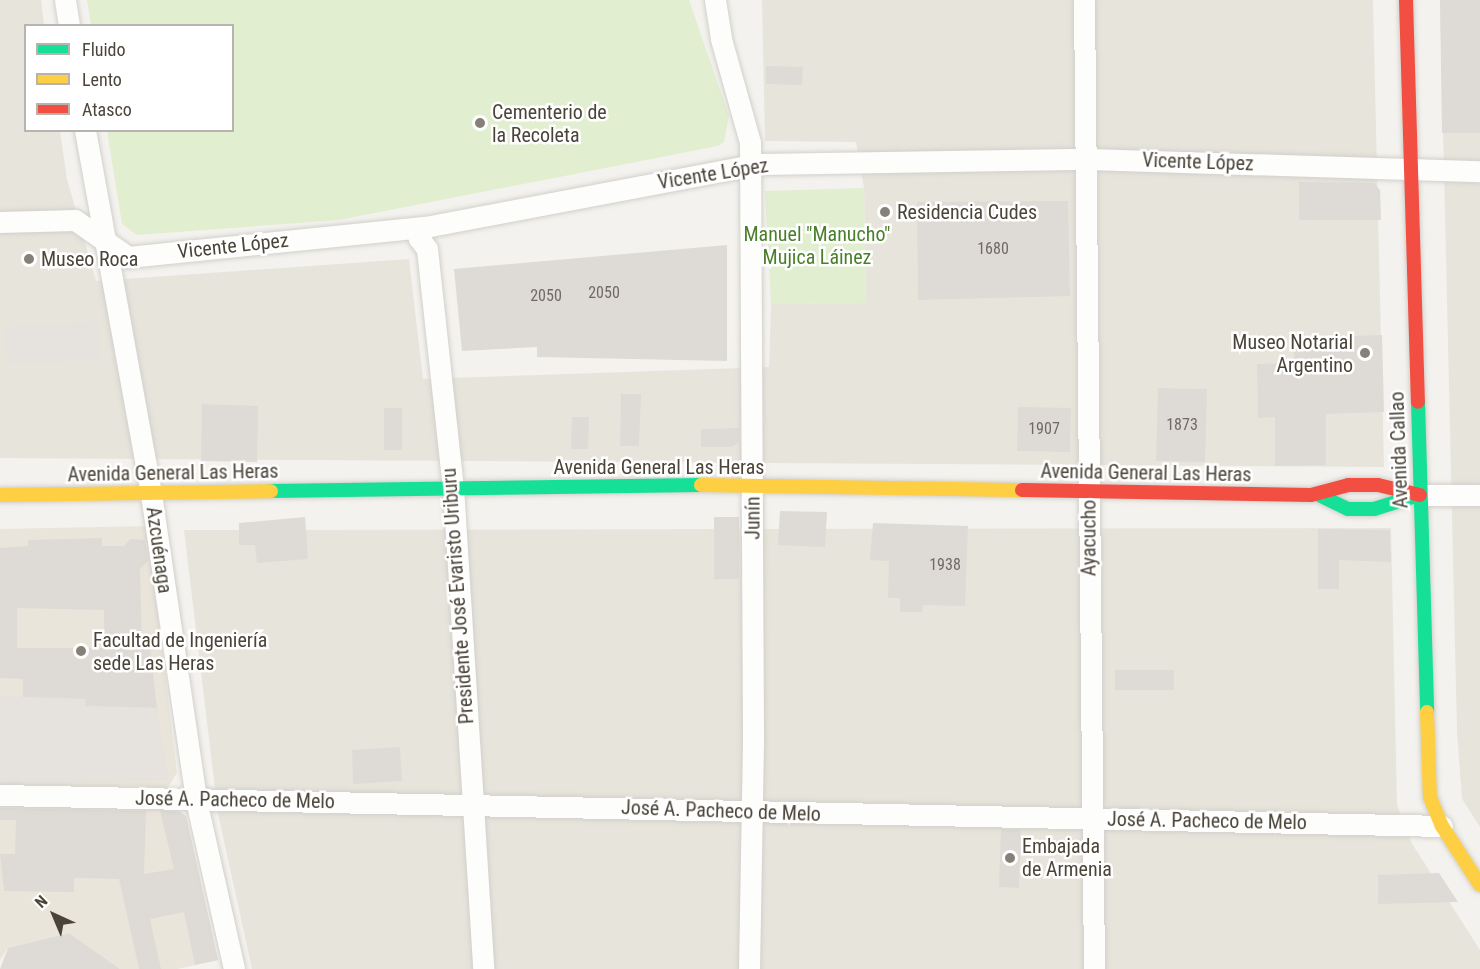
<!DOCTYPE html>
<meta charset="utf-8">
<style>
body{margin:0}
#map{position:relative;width:1480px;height:969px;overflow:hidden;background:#f4f2ee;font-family:"Roboto Condensed",sans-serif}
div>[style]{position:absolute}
.residential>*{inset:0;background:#e7e4dc}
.education>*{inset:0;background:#eae5da}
.green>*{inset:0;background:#e1eecf}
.parking>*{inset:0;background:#e6e3df}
.building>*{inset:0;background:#dedbd6}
.roads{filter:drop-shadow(0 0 2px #d2d0cb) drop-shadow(0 0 2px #d2d0cb)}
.street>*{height:21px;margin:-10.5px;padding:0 10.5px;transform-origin:10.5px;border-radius:10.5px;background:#fdfdfc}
.fast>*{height:14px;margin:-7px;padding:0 7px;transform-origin:7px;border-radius:7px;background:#16e098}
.slow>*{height:14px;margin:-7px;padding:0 7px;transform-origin:7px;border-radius:7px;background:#ffcf43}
.jam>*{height:14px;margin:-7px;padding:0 7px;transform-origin:7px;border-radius:7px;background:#f24e42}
.dots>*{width:16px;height:16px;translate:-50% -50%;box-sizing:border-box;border:3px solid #fff;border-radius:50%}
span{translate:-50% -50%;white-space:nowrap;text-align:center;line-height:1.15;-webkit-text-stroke:5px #fff;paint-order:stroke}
.number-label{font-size:16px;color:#706a61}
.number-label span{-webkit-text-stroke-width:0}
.poi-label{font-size:20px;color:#4b4439}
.left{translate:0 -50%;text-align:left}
.right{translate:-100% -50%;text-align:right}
.street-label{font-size:20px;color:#4b4439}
.park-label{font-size:20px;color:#4a7f2a}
.legend{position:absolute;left:24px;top:24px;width:210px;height:108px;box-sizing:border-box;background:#fff;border:2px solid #b7b4b0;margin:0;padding:8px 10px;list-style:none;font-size:18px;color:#4b4439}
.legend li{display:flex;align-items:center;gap:12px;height:30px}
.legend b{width:30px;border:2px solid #b7b4b0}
.north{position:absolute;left:24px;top:885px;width:60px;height:60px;-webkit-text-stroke:4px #fff;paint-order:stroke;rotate:316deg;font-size:16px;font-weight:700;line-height:24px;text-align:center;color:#4b4439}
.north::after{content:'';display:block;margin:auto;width:21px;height:27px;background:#4b4439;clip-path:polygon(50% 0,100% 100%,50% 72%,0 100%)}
</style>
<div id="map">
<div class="residential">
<div style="clip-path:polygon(0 0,41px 0,44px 25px,26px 26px,26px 130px,60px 131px,67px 179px,96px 281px,409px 259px,423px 379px,769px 367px,771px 304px,866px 303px,864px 188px,856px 142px,765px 141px,762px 0,1373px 0,1384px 467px,0 458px)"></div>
<div style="clip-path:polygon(1440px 0,1480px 0,1480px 827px,1462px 799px,1457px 732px)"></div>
<div style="clip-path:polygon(1391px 528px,1397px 805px,1411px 842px,1480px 950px,1480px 969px,252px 969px,218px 814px,184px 530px)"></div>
</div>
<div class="education">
<div style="clip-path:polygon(147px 526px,177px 773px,168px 787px,0 785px,0 529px)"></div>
<div style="clip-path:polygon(0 804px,175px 808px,186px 816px,218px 960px,177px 969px,120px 969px,69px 933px,8px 948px,0 960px)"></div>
</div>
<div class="green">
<div style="clip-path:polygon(87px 0,689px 0,729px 116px,724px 142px,718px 146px,339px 220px,137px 235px,122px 224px,107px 131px,232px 130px,232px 26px,91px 25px)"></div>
<div style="clip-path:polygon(864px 188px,866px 303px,771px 304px,765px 191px)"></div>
</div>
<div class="parking">
<div style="clip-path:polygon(98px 321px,100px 360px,7px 365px,5px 327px)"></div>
<div style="clip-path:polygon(0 696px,85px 699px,85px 706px,157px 708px,169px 780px,0 784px)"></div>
</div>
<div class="building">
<div style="clip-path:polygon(1440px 0,1480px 0,1480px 133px,1442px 133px)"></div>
<div style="clip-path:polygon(766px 66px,803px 67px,802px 85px,766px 84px)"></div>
<div style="clip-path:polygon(1299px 182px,1374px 183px,1380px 190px,1381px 220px,1299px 220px)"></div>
<div style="clip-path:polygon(1068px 201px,1070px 296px,918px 300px,917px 202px)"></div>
<div style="clip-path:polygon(727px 245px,727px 361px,537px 357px,537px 347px,462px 351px,454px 269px)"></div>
<div style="clip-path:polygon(1382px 335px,1384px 412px,1326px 414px,1326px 465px,1275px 466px,1275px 417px,1258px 418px,1257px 364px,1294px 363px,1294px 338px)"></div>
<div style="clip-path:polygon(1158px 388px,1207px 389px,1205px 462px,1156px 461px)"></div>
<div style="clip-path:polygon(621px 394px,641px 394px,639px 446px,620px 446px)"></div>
<div style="clip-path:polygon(202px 404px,258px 406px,257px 462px,201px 461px)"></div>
<div style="clip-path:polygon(1018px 407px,1071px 408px,1070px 452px,1017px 451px)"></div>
<div style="clip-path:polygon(384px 408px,402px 408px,402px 450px,384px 450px)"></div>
<div style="clip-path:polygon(572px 417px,589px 417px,588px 449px,571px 449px)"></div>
<div style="clip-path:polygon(739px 428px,739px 442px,732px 447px,701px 447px,701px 429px)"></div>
<div style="clip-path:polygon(780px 511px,827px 512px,825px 547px,778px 545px)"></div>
<div style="clip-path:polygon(305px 517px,308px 559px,257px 563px,255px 545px,239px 545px,239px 523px)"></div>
<div style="clip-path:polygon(714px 517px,739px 517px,739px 579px,714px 579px)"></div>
<div style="clip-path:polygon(873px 523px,968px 526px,965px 606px,923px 605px,922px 612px,900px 612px,900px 598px,888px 598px,889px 561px,870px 560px)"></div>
<div style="clip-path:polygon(1318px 529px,1390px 530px,1391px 562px,1339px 560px,1339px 589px,1318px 589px)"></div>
<div style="clip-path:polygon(evenodd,102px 538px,102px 546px,124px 546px,130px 539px,145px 540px,148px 561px,140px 569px,142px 647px,150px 647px,157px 708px,85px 706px,85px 699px,23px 697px,23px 679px,0 678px,0 548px,28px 546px,28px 540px,102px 538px,17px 608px,104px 610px,104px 648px,17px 648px,17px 608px)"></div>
<div style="clip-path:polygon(1115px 670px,1174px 670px,1174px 690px,1115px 690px)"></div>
<div style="clip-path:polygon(400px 747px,402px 781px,353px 784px,352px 750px)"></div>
<div style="clip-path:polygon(0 808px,146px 811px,144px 874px,174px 869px,160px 811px,180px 812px,186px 816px,218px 960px,195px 965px,184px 912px,150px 919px,161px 969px,139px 969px,119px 879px,74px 878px,74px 892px,4px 891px,0 854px,15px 854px,16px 820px,0 820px)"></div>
<div style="clip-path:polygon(1001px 829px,1021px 830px,1019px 888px,999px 887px)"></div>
<div style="clip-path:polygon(1439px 873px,1458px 902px,1378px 904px,1378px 875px)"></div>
<div style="clip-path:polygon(69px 933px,120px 969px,0 969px,8px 948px)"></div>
</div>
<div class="roads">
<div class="street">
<div style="left:65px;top:0;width:26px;rotate:81deg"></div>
<div style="left:715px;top:0;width:39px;rotate:81deg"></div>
<div style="left:721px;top:39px;width:107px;rotate:74.3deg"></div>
<div style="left:750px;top:142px;width:600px;rotate:89.71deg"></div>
<div style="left:753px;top:742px;width:227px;rotate:91deg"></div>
<div style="left:1084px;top:0;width:969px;rotate:89.41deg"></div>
<div style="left:85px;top:130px;width:370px;rotate:79.7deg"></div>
<div style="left:151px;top:494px;width:309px;rotate:81.6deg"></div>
<div style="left:196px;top:800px;width:173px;rotate:77.3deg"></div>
<div style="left:0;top:222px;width:75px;rotate:-1.5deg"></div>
<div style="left:75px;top:220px;width:65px;rotate:34.9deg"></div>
<div style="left:128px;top:257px;width:299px;rotate:-5.8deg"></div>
<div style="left:425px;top:227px;width:341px;rotate:-10.7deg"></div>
<div style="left:760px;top:164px;width:329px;rotate:-0.9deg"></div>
<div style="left:1089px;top:159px;width:391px;rotate:1.8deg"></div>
<div style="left:425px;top:227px;width:13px;rotate:119deg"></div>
<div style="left:419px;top:238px;width:14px;rotate:54deg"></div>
<div style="left:427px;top:249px;width:239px;rotate:83.8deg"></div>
<div style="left:453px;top:487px;width:483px;rotate:86.4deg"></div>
<div style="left:1420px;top:495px;width:60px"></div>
<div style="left:0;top:795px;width:1442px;rotate:1.23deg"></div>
</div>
<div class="fast">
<div style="left:1418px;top:402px;width:310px;rotate:88.3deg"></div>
<div style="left:271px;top:491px;width:430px;rotate:-0.8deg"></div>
<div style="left:1319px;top:495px;width:32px;rotate:26deg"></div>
<div style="left:1348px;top:509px;width:26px"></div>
<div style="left:1374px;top:509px;width:47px;rotate:-17.3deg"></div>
</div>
<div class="slow">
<div style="left:701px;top:485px;width:321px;rotate:0.9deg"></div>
<div style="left:0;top:495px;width:271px;rotate:-0.8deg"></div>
<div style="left:1427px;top:712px;width:85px;rotate:88deg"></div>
<div style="left:1430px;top:797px;width:31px;rotate:68deg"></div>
<div style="left:1442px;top:826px;width:70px;rotate:57.2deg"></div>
</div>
<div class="jam">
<div style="left:1406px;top:0;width:402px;rotate:88.3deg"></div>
<div style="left:1022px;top:490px;width:289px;rotate:1deg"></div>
<div style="left:1311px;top:495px;width:38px;rotate:-15deg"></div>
<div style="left:1348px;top:485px;width:30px"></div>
<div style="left:1378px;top:485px;width:43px;rotate:13.4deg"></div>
</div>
</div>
<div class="dots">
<div style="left:480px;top:123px;background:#868178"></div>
<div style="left:885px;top:212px;background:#868178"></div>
<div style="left:29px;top:259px;background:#868178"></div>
<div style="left:1365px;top:353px;background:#868178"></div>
<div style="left:81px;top:651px;background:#868178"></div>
<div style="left:1010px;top:858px;background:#868178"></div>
</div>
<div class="number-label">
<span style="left:993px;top:249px">1680</span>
<span style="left:604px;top:293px">2050</span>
<span style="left:546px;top:296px">2050</span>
<span style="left:1182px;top:425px">1873</span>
<span style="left:1044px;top:429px">1907</span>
<span style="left:945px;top:565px">1938</span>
</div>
<div class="poi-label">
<span class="left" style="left:492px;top:124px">Cementerio de<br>la Recoleta</span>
<span class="left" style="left:897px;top:212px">Residencia Cudes</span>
<span class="left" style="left:41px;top:259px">Museo Roca</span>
<span class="right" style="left:1353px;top:354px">Museo Notarial<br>Argentino</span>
<span class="left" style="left:93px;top:652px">Facultad de Ingeniería<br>sede Las Heras</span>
<span class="left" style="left:1022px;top:858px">Embajada<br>de Armenia</span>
</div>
<div class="street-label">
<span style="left:1198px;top:162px;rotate:2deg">Vicente López</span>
<span style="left:713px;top:174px;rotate:-9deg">Vicente López</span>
<span style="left:233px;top:246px;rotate:-6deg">Vicente López</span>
<span style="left:1399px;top:450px;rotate:-92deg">Avenida Callao</span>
<span style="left:659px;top:467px">Avenida General Las Heras</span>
<span style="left:173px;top:473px;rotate:-1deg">Avenida General Las Heras</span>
<span style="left:1146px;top:473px;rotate:1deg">Avenida General Las Heras</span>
<span style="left:753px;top:518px;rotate:-90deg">Junín</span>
<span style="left:1089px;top:538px;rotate:-90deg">Ayacucho</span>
<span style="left:159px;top:550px;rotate:82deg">Azcuénaga</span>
<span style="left:458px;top:596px;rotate:-94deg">Presidente José Evaristo Uriburu</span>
<span style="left:235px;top:800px;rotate:1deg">José A. Pacheco de Melo</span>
<span style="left:721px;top:811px;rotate:2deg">José A. Pacheco de Melo</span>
<span style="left:1207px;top:821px;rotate:1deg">José A. Pacheco de Melo</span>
</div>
<div class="park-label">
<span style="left:817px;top:246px">Manuel "Manucho"<br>Mujica Láinez</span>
</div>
<ul class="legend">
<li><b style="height:8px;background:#16e098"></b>Fluido</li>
<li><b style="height:8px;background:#ffcf43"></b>Lento</li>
<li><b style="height:8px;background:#f24e42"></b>Atasco</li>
</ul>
<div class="north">N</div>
</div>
